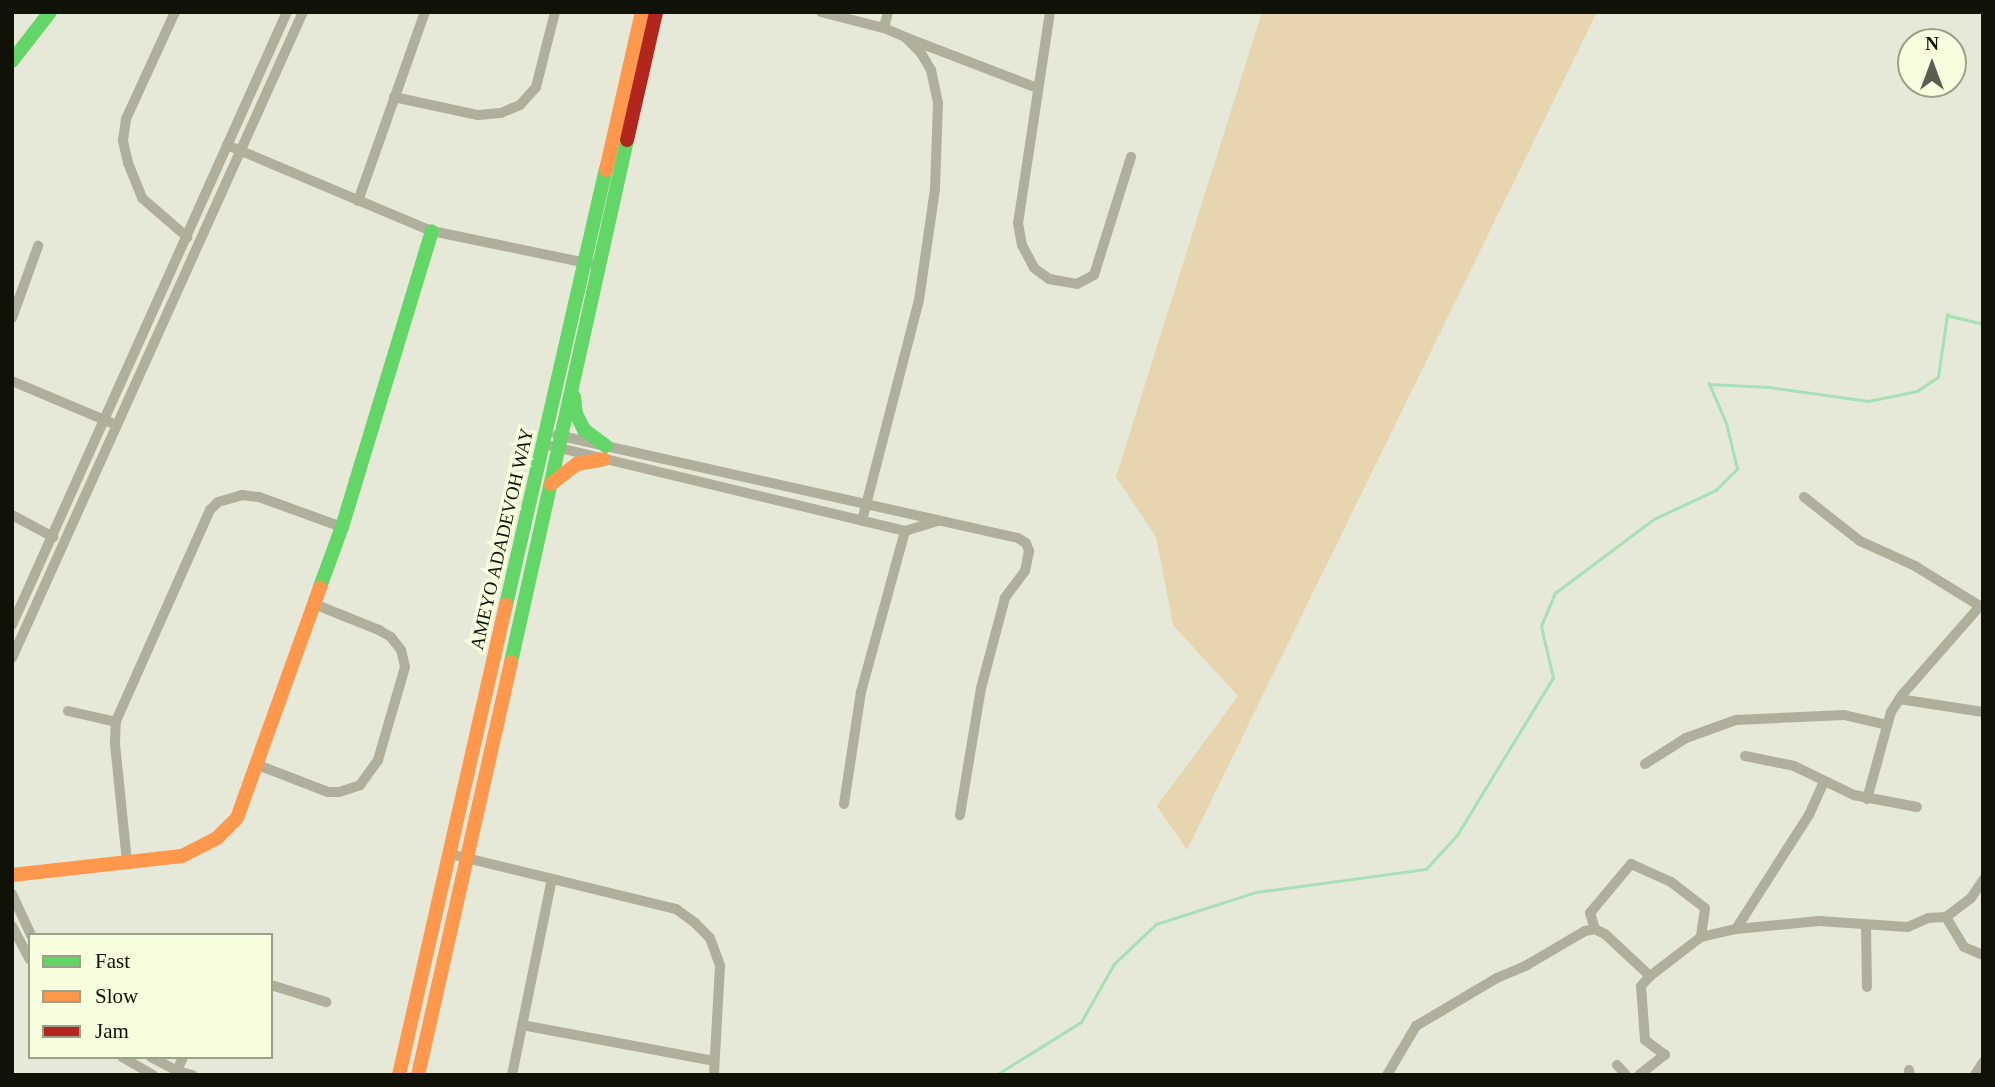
<!DOCTYPE html>
<style>
body{margin:0}
#map{position:relative;width:1995px;height:1087px;overflow:hidden;background:#e6e9d8;font-family:Georgia,serif}
div>[style]{position:absolute}
.green>*{inset:0;background:#e6d5ae}
.stream>*{height:2.5px;margin:-1.25px;padding:0 1.25px;transform-origin:1.25px;border-radius:1.25px;background:#a6e0b4}
.street>*{height:10px;margin:-5px;padding:0 5px;transform-origin:5px;border-radius:5px;background:#b0af9c}
.fast>*{height:14px;margin:-7px;padding:0 7px;transform-origin:7px;border-radius:7px;background:#63d668}
.slow>*{height:14px;margin:-7px;padding:0 7px;transform-origin:7px;border-radius:7px;background:#ff974d}
.jam>*{height:14px;margin:-7px;padding:0 7px;transform-origin:7px;border-radius:7px;background:#b3261e}
span{translate:-50% -50%;white-space:nowrap;text-align:center;line-height:1.15;-webkit-text-stroke:7px #f7fede;paint-order:stroke}
.street-label{font-size:19px;color:#101207}
.frame{position:absolute;inset:0;border:14px solid #101207;pointer-events:none}
.legend{position:absolute;left:28px;top:933px;width:245px;height:126px;box-sizing:border-box;background:#f7fede;border:2px solid #9ba088;margin:0;padding:9px 12px;list-style:none;font-size:21px;color:#101207}
.legend li{display:flex;align-items:center;gap:14px;height:35px}
.legend b{width:35px;border:2px solid #9ba088}
.north{position:absolute;left:1897px;top:28px;width:70px;height:70px;box-sizing:border-box;background:#f7fede;border:2px solid #9ba088;border-radius:50%;rotate:0deg;font-size:19px;font-weight:700;line-height:28px;text-align:center;color:#101207}
.north::after{content:'';display:block;margin:auto;width:24px;height:32px;background:#5b5d50;clip-path:polygon(50% 0,100% 100%,50% 72%,0 100%)}
</style>
<div id="map">
<div class="green">
<div style="clip-path:polygon(1262px 12px,1597px 12px,1187px 850px,1157px 806px,1238px 696px,1173px 625px,1156px 537px,1116px 477px)"></div>
</div>
<div class="stream">
<div style="left:996px;top:1075px;width:100px;rotate:-31.9deg"></div>
<div style="left:1081px;top:1022px;width:67px;rotate:-60.4deg"></div>
<div style="left:1114px;top:964px;width:58px;rotate:-43.6deg"></div>
<div style="left:1156px;top:924px;width:105px;rotate:-17.7deg"></div>
<div style="left:1256px;top:892px;width:172px;rotate:-7.7deg"></div>
<div style="left:1426px;top:869px;width:46px;rotate:-47.6deg"></div>
<div style="left:1457px;top:835px;width:184px;rotate:-58.6deg"></div>
<div style="left:1553px;top:678px;width:53px;rotate:-103deg"></div>
<div style="left:1541px;top:626px;width:36px;rotate:-67deg"></div>
<div style="left:1555px;top:593px;width:124px;rotate:-36.8deg"></div>
<div style="left:1654px;top:519px;width:68px;rotate:-25.1deg"></div>
<div style="left:1716px;top:490px;width:30px;rotate:-45deg"></div>
<div style="left:1737px;top:469px;width:47px;rotate:-103.4deg"></div>
<div style="left:1726px;top:423px;width:43px;rotate:-113.6deg"></div>
<div style="left:1709px;top:384px;width:60px;rotate:2.9deg"></div>
<div style="left:1769px;top:387px;width:100px;rotate:8deg"></div>
<div style="left:1868px;top:401px;width:50px;rotate:-11.5deg"></div>
<div style="left:1917px;top:391px;width:25px;rotate:-34deg"></div>
<div style="left:1938px;top:377px;width:63px;rotate:-81.7deg"></div>
<div style="left:1947px;top:315px;width:37px;rotate:14deg"></div>
</div>
<div class="street">
<div style="left:175px;top:12px;width:118px;rotate:114.6deg"></div>
<div style="left:126px;top:119px;width:22px;rotate:98deg"></div>
<div style="left:123px;top:141px;width:23px;rotate:77deg"></div>
<div style="left:128px;top:163px;width:38px;rotate:68deg"></div>
<div style="left:142px;top:198px;width:60px;rotate:40.9deg"></div>
<div style="left:821px;top:12px;width:65px;rotate:14.3deg"></div>
<div style="left:884px;top:28px;width:23px;rotate:23deg"></div>
<div style="left:905px;top:37px;width:23px;rotate:45deg"></div>
<div style="left:921px;top:53px;width:20px;rotate:60deg"></div>
<div style="left:931px;top:70px;width:34px;rotate:78deg"></div>
<div style="left:938px;top:103px;width:86px;rotate:92deg"></div>
<div style="left:935px;top:189px;width:112px;rotate:98.2deg"></div>
<div style="left:919px;top:300px;width:228px;rotate:104.5deg"></div>
<div style="left:1050px;top:12px;width:213px;rotate:98.6deg"></div>
<div style="left:1018px;top:223px;width:22px;rotate:80deg"></div>
<div style="left:1022px;top:245px;width:26px;rotate:62deg"></div>
<div style="left:1034px;top:268px;width:19px;rotate:36deg"></div>
<div style="left:1049px;top:279px;width:28px;rotate:10deg"></div>
<div style="left:1077px;top:284px;width:19px;rotate:-28deg"></div>
<div style="left:1094px;top:275px;width:124px;rotate:-72.6deg"></div>
<div style="left:884px;top:28px;width:16px;rotate:-76deg"></div>
<div style="left:907px;top:38px;width:139px;rotate:21deg"></div>
<div style="left:394px;top:97px;width:86px;rotate:12.1deg"></div>
<div style="left:478px;top:115px;width:23px;rotate:-5deg"></div>
<div style="left:501px;top:113px;width:21px;rotate:-23deg"></div>
<div style="left:520px;top:105px;width:24px;rotate:-48deg"></div>
<div style="left:536px;top:87px;width:77px;rotate:-75.8deg"></div>
<div style="left:227px;top:145px;width:222px;rotate:22.8deg"></div>
<div style="left:432px;top:231px;width:162px;rotate:11.7deg"></div>
<div style="left:358px;top:201px;width:201px;rotate:-70.5deg"></div>
<div style="left:12px;top:318px;width:77px;rotate:-70.1deg"></div>
<div style="left:12px;top:381px;width:113px;rotate:22.9deg"></div>
<div style="left:557px;top:435px;width:472px;rotate:12.6deg"></div>
<div style="left:1018px;top:538px;width:9px;rotate:32deg"></div>
<div style="left:1026px;top:543px;width:9px;rotate:69deg"></div>
<div style="left:1029px;top:551px;width:20px;rotate:101deg"></div>
<div style="left:1025px;top:571px;width:34px;rotate:127deg"></div>
<div style="left:1005px;top:598px;width:93px;rotate:104.9deg"></div>
<div style="left:981px;top:688px;width:129px;rotate:99.4deg"></div>
<div style="left:543px;top:444px;width:372px;rotate:13.5deg"></div>
<div style="left:905px;top:531px;width:34px;rotate:-17deg"></div>
<div style="left:1804px;top:497px;width:71px;rotate:38.2deg"></div>
<div style="left:1860px;top:541px;width:60px;rotate:24.4deg"></div>
<div style="left:1915px;top:566px;width:80px;rotate:31.7deg"></div>
<div style="left:12px;top:515px;width:47px;rotate:28.2deg"></div>
<div style="left:12px;top:625px;width:672px;rotate:-65.84deg"></div>
<div style="left:12px;top:658px;width:709px;rotate:-65.75deg"></div>
<div style="left:1899px;top:699px;width:85px;rotate:8.8deg"></div>
<div style="left:68px;top:711px;width:49px;rotate:12.9deg"></div>
<div style="left:1745px;top:756px;width:50px;rotate:11.5deg"></div>
<div style="left:1794px;top:766px;width:67px;rotate:25.8deg"></div>
<div style="left:1854px;top:795px;width:64px;rotate:10.8deg"></div>
<div style="left:1645px;top:764px;width:49px;rotate:-32.4deg"></div>
<div style="left:1686px;top:738px;width:53px;rotate:-19.8deg"></div>
<div style="left:1736px;top:720px;width:108px;rotate:-2.7deg"></div>
<div style="left:1844px;top:715px;width:44px;rotate:13.1deg"></div>
<div style="left:258px;top:765px;width:75px;rotate:21.1deg"></div>
<div style="left:328px;top:792px;width:11px"></div>
<div style="left:339px;top:792px;width:22px;rotate:-18deg"></div>
<div style="left:360px;top:785px;width:31px;rotate:-54deg"></div>
<div style="left:378px;top:760px;width:97px;rotate:-73.8deg"></div>
<div style="left:405px;top:667px;width:17px;rotate:-103deg"></div>
<div style="left:401px;top:650px;width:16px;rotate:-128deg"></div>
<div style="left:391px;top:637px;width:14px;rotate:-150deg"></div>
<div style="left:379px;top:630px;width:70px;rotate:-158.2deg"></div>
<div style="left:1867px;top:799px;width:90px;rotate:-74.6deg"></div>
<div style="left:1891px;top:712px;width:20px;rotate:-57deg"></div>
<div style="left:1902px;top:695px;width:118px;rotate:-48.8deg"></div>
<div style="left:844px;top:804px;width:113px;rotate:-81.4deg"></div>
<div style="left:861px;top:692px;width:167px;rotate:-74.7deg"></div>
<div style="left:450px;top:854px;width:233px;rotate:13.7deg"></div>
<div style="left:676px;top:909px;width:24px;rotate:36deg"></div>
<div style="left:695px;top:923px;width:21px;rotate:45deg"></div>
<div style="left:710px;top:938px;width:30px;rotate:70deg"></div>
<div style="left:720px;top:966px;width:109px;rotate:93.2deg"></div>
<div style="left:127px;top:862px;width:119px;rotate:-95.8deg"></div>
<div style="left:115px;top:744px;width:23px;rotate:-88deg"></div>
<div style="left:116px;top:721px;width:231px;rotate:-66deg"></div>
<div style="left:210px;top:510px;width:11px;rotate:-45deg"></div>
<div style="left:218px;top:502px;width:25px;rotate:-16deg"></div>
<div style="left:242px;top:495px;width:17px;rotate:7deg"></div>
<div style="left:259px;top:497px;width:88px;rotate:19.9deg"></div>
<div style="left:12px;top:894px;width:45px;rotate:65.1deg"></div>
<div style="left:1946px;top:917px;width:35px;rotate:59deg"></div>
<div style="left:1964px;top:947px;width:21px;rotate:23deg"></div>
<div style="left:1866px;top:925px;width:62px;rotate:89.1deg"></div>
<div style="left:12px;top:926px;width:38px;rotate:62deg"></div>
<div style="left:1595px;top:929px;width:17px;rotate:-107deg"></div>
<div style="left:1590px;top:913px;width:64px;rotate:-50.1deg"></div>
<div style="left:1631px;top:864px;width:44px;rotate:24.2deg"></div>
<div style="left:1671px;top:882px;width:43px;rotate:37.4deg"></div>
<div style="left:1705px;top:908px;width:29px;rotate:98deg"></div>
<div style="left:1736px;top:929px;width:135px;rotate:-57.4deg"></div>
<div style="left:1809px;top:815px;width:36px;rotate:-66deg"></div>
<div style="left:271px;top:985px;width:58px;rotate:17.2deg"></div>
<div style="left:522px;top:1025px;width:195px;rotate:10.6deg"></div>
<div style="left:122px;top:1057px;width:36px;rotate:30deg"></div>
<div style="left:151px;top:1057px;width:30px;rotate:28deg"></div>
<div style="left:177px;top:1071px;width:16px;rotate:15deg"></div>
<div style="left:1617px;top:1065px;width:13px;rotate:48deg"></div>
<div style="left:1909px;top:1070px;width:5px;rotate:79deg"></div>
<div style="left:177px;top:1071px;width:15px;rotate:-67deg"></div>
<div style="left:512px;top:1075px;width:200px;rotate:-78.5deg"></div>
<div style="left:1387px;top:1075px;width:57px;rotate:-59.4deg"></div>
<div style="left:1416px;top:1026px;width:94px;rotate:-30.7deg"></div>
<div style="left:1497px;top:978px;width:33px;rotate:-23deg"></div>
<div style="left:1527px;top:965px;width:67px;rotate:-30.4deg"></div>
<div style="left:1585px;top:931px;width:10px;rotate:-11deg"></div>
<div style="left:1595px;top:929px;width:11px;rotate:27deg"></div>
<div style="left:1605px;top:934px;width:62px;rotate:43deg"></div>
<div style="left:1650px;top:976px;width:64px;rotate:-37.4deg"></div>
<div style="left:1701px;top:937px;width:36px;rotate:-13deg"></div>
<div style="left:1736px;top:929px;width:83px;rotate:-5.5deg"></div>
<div style="left:1819px;top:921px;width:89px;rotate:3.9deg"></div>
<div style="left:1908px;top:927px;width:22px;rotate:-24deg"></div>
<div style="left:1928px;top:918px;width:18px;rotate:-3deg"></div>
<div style="left:1946px;top:917px;width:31px;rotate:-37deg"></div>
<div style="left:1971px;top:898px;width:22px;rotate:-56deg"></div>
<div style="left:1639px;top:1075px;width:33px;rotate:-38deg"></div>
<div style="left:1665px;top:1055px;width:25px;rotate:-143deg"></div>
<div style="left:1645px;top:1040px;width:54px;rotate:-94.2deg"></div>
<div style="left:1641px;top:986px;width:13px;rotate:-48deg"></div>
<div style="left:1975px;top:1075px;width:15px;rotate:-58deg"></div>
</div>
<div class="fast">
<div style="left:12px;top:61px;width:62px;rotate:-52.2deg"></div>
<div style="left:574px;top:397px;width:17px;rotate:83deg"></div>
<div style="left:576px;top:414px;width:18px;rotate:63deg"></div>
<div style="left:584px;top:430px;width:27px;rotate:36deg"></div>
<div style="left:320px;top:587px;width:64px;rotate:-69.9deg"></div>
<div style="left:342px;top:527px;width:309px;rotate:-73.1deg"></div>
<div style="left:506px;top:605px;width:446px;rotate:-77.1deg"></div>
<div style="left:511px;top:662px;width:535px;rotate:-77.47deg"></div>
</div>
<div class="slow">
<div style="left:606px;top:170px;width:162px;rotate:-77.2deg"></div>
<div style="left:551px;top:484px;width:33px;rotate:-38deg"></div>
<div style="left:577px;top:464px;width:27px;rotate:-10deg"></div>
<div style="left:12px;top:875px;width:171px;rotate:-6.4deg"></div>
<div style="left:182px;top:856px;width:39px;rotate:-27deg"></div>
<div style="left:217px;top:838px;width:28px;rotate:-45deg"></div>
<div style="left:237px;top:818px;width:245px;rotate:-70.2deg"></div>
<div style="left:399px;top:1075px;width:482px;rotate:-77.2deg"></div>
<div style="left:418px;top:1075px;width:423px;rotate:-77.3deg"></div>
</div>
<div class="jam">
<div style="left:627px;top:140px;width:131px;rotate:-77.2deg"></div>
</div>
<div class="street-label">
<span style="left:502px;top:539px;rotate:-77deg">AMEYO ADADEVOH WAY</span>
</div>
<div class="frame"></div>
<ul class="legend">
<li><b style="height:9px;background:#63d668"></b>Fast</li>
<li><b style="height:9px;background:#ff974d"></b>Slow</li>
<li><b style="height:9px;background:#b3261e"></b>Jam</li>
</ul>
<div class="north">N</div>
</div>
